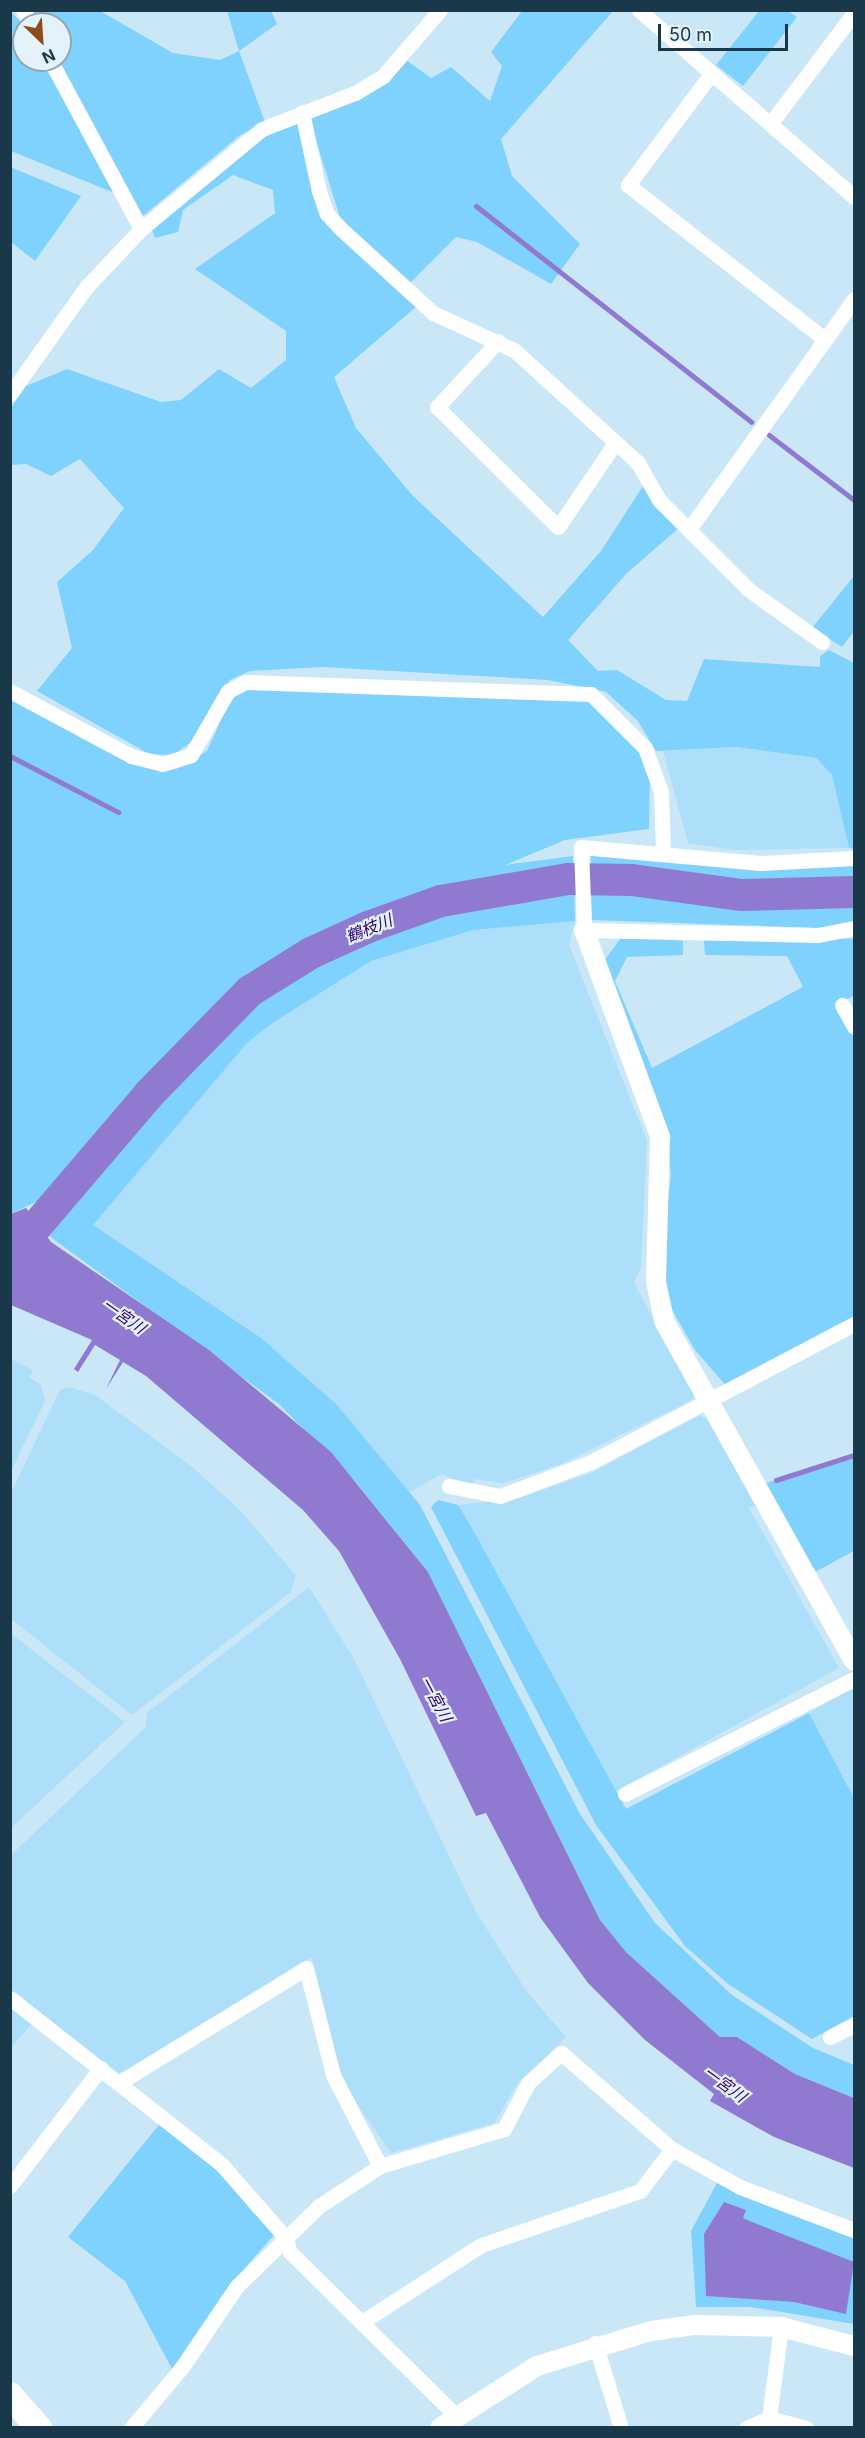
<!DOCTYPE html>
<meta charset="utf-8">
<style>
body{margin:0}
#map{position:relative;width:865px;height:2438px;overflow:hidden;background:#cae7f8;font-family:Inter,"Noto Sans JP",sans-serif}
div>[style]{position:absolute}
.built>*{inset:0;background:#addefa}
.green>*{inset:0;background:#7fd1fe}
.water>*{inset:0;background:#907ad1}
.stream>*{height:5px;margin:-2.5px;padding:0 2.5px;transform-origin:2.5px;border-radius:2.5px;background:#907ad1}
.river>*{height:32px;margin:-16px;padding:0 16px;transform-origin:16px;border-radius:16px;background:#907ad1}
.minor>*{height:15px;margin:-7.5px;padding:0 7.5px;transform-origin:7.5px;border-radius:7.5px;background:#fff}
.tertiary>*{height:20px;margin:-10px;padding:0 10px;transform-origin:10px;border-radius:10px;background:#fff}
.trunk>*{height:26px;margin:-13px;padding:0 13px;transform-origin:13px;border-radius:13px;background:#fff}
span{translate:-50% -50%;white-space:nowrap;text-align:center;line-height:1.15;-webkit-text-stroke:4.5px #e4f2fb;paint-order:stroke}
.water-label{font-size:16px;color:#33006e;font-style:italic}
.frame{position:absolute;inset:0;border:12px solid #19394a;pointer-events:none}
.north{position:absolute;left:12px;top:12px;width:60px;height:60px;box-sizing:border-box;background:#e4f2fb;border:2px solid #93a8b4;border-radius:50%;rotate:155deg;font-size:16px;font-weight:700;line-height:24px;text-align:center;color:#19394a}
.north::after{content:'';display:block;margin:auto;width:21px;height:27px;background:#8e4c19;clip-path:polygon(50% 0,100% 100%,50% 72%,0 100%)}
.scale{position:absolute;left:658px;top:24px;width:130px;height:27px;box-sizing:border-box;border:3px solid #19394a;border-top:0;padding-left:8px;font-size:18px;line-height:21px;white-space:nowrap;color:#19394a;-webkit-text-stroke:4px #e4f2fb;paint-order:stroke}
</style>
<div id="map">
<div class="built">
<div style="clip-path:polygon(737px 747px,815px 758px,832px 775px,849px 848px,733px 850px,688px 843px,663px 751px)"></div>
<div style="clip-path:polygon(575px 921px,569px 945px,647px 1141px,641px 1267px,634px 1283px,694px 1394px,692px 1400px,561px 1464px,504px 1483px,475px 1479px,471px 1485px,441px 1474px,409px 1493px,337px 1405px,92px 1225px,247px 1043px,271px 1024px,371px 961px,473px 930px)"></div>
<div style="clip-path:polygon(11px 1359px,33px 1370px,29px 1377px,41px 1385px,45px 1401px,11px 1471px)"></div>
<div style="clip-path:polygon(69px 1387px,95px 1395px,192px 1467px,240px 1510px,296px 1576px,291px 1592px,132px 1715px,11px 1619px,11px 1493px,60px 1390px)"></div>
<div style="clip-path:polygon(699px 1416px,710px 1419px,757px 1504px,749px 1508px,839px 1668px,616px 1791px,458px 1505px,520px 1498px,591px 1473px)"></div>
<div style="clip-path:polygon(309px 1587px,354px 1659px,476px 1912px,527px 1992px,566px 2037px,518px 2083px,494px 2123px,391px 2153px,340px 2079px,312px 1957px,131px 2071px,117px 2073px,11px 1991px,10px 1856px,146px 1727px,147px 1713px)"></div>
<div style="clip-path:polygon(10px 1633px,125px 1722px,11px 1828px,10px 1828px)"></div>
<div style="clip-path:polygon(854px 1687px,854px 1798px,809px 1713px)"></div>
<div style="clip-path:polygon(11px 2003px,34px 2021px,11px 2048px)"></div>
</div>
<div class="green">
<div style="clip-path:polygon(10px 11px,24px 25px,24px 60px,43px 60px,117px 194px,11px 151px)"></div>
<div style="clip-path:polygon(33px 11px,100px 11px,173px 53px,220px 60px,239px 51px,227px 11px,271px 11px,277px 24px,239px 51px,265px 122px,239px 136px,143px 216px,59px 60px,60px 24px,40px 24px)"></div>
<div style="clip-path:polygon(522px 11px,613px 11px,501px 139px,512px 176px,580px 244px,551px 284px,477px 242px,456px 237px,410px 283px,342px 224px,308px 115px,380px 87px,406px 60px,431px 78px,451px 67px,490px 101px,502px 66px,491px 52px)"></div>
<div style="clip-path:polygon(759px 11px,788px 11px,797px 17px,743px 86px,716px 65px)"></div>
<div style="clip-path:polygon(299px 121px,325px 216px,417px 306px,334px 377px,356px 428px,413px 496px,543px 617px,601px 551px,643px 486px,680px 527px,627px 573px,568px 640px,598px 671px,617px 670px,666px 700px,687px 701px,704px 659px,820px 667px,820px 656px,829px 650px,854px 663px,854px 849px,849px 848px,832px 775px,816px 758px,737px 747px,656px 751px,637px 720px,606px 692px,548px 680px,323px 667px,250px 671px,230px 680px,194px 740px,173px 755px,149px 754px,37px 691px,72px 648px,57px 582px,93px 550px,124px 508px,80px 459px,51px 476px,26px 464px,11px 465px,11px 408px,26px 386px,67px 369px,161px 402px,181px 400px,219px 369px,251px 388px,286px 360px,286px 331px,195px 269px,275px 213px,273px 190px,233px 175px,183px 210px,178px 232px,155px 238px,151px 227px,269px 132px)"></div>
<div style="clip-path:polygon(10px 167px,81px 196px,35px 261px,11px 242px)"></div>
<div style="clip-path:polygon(854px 576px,854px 631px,842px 647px,812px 628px)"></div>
<div style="clip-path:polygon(247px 688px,572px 695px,595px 703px,630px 734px,650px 771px,649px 829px,565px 840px,505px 865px,573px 856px,574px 875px,486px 885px,434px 897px,298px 954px,225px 1007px,49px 1195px,11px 1214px,11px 695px,157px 770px,176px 769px,207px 751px,230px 700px)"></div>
<div style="clip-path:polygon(591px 855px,854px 862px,854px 887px,744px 891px,633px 874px,591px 875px)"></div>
<div style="clip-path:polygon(574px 883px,575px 921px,473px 930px,371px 961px,271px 1024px,247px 1043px,93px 1225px,261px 1338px,337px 1405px,420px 1505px,580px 1814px,655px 1923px,732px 1995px,813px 2048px,854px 2065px,854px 2098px,795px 2074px,737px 2037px,720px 2037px,626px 1952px,600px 1920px,428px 1572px,355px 1481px,279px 1404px,41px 1230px,50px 1209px,253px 994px,291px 969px,388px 923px,440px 906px)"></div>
<div style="clip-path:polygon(591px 883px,742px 900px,854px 897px,854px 923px,817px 928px,592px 920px)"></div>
<div style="clip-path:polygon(623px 935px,683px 941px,683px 955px,627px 957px,615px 981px,652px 1068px,803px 987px,787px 956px,705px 955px,704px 940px,715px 935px,854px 939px,854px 996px,839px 1003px,854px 1032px,854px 1319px,728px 1388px,695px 1350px,667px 1301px,661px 1258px,671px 1175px,668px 1140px,601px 965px)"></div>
<div style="clip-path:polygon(854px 1455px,854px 1551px,813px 1573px,763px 1484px)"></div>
<div style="clip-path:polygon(438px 1500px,458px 1505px,473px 1530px,626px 1809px,809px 1713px,854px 1798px,854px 2016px,812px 2039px,728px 1984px,685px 1946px,596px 1825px,431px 1507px)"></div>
<div style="clip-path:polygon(162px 2121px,221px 2169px,275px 2234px,228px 2287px,172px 2369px,125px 2281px,68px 2237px)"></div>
<div style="clip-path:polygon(717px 2183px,854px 2239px,854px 2324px,751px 2307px,696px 2307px,691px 2231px)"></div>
</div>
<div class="water">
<div style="clip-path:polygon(26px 1208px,51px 1242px,209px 1350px,331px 1452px,428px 1572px,600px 1920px,626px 1952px,720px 2037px,737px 2037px,795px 2074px,854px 2098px,854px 2168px,774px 2137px,710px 2101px,714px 2094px,645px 2040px,588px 1983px,540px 1917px,486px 1813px,476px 1816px,400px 1659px,339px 1551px,303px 1510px,146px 1376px,123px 1362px,106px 1389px,120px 1360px,95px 1345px,78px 1372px,74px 1369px,92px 1340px,11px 1305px,11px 1214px)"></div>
<div style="clip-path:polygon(724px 2202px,746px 2210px,743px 2218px,752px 2222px,854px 2262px,846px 2314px,794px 2302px,706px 2296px,704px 2234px)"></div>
</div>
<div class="stream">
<div style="left:476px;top:206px;width:350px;rotate:38.1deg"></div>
<div style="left:769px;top:435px;width:107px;rotate:37.4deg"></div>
<div style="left:10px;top:756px;width:122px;rotate:27.4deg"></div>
<div style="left:776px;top:1480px;width:82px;rotate:-17.8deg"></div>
</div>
<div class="river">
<div style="left:10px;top:1257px;width:214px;rotate:-49.5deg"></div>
<div style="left:149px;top:1094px;width:144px;rotate:-45.6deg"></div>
<div style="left:250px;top:991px;width:72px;rotate:-31.9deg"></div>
<div style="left:311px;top:953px;width:63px;rotate:-24.5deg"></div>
<div style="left:368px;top:927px;width:77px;rotate:-19.6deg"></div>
<div style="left:441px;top:901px;width:129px;rotate:-9.8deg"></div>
<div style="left:568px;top:879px;width:64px;rotate:0.9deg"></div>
<div style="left:632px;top:880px;width:111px;rotate:7.8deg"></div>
<div style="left:742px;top:895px;width:112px;rotate:-1.5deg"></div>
</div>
<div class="minor">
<div style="left:23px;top:10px;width:16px;rotate:60deg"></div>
<div style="left:639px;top:10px;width:285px;rotate:41deg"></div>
<div style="left:50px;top:60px;width:192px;rotate:61.7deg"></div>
<div style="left:711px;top:74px;width:139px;rotate:126.8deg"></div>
<div style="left:628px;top:185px;width:248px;rotate:38.1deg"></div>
<div style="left:302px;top:112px;width:81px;rotate:77.9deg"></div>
<div style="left:319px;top:191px;width:24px;rotate:71deg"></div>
<div style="left:327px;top:214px;width:19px;rotate:47deg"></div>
<div style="left:340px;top:228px;width:126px;rotate:42.4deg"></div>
<div style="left:433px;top:313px;width:89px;rotate:24.6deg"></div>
<div style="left:514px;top:350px;width:168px;rotate:42.3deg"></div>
<div style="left:638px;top:463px;width:43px;rotate:60.4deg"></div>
<div style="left:659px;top:500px;width:127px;rotate:45deg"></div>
<div style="left:749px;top:590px;width:90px;rotate:35.5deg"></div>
<div style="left:770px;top:124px;width:139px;rotate:-52.9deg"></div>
<div style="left:498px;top:341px;width:90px;rotate:132.7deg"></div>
<div style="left:437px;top:407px;width:170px;rotate:44.8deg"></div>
<div style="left:558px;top:527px;width:102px;rotate:-55.8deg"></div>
<div style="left:10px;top:394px;width:133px;rotate:-54.5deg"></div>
<div style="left:87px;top:286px;width:79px;rotate:-46.5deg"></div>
<div style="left:141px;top:229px;width:157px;rotate:-39.6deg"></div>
<div style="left:262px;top:129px;width:100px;rotate:-21.2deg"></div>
<div style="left:355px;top:93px;width:33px;rotate:-31deg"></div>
<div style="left:383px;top:76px;width:87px;rotate:-49.2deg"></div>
<div style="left:689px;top:529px;width:283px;rotate:-54.3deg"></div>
<div style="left:10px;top:691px;width:137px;rotate:28.2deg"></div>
<div style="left:131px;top:756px;width:32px;rotate:14deg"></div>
<div style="left:162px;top:764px;width:30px;rotate:-17deg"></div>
<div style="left:191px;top:755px;width:74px;rotate:-60deg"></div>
<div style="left:228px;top:691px;width:20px;rotate:-27deg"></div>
<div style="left:246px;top:682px;width:345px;rotate:2deg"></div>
<div style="left:591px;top:694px;width:76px;rotate:45deg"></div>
<div style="left:645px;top:748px;width:47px;rotate:70deg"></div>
<div style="left:661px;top:792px;width:59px;rotate:88.1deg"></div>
<div style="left:854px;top:858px;width:93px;rotate:176.9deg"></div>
<div style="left:761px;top:863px;width:181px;rotate:-174.9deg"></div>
<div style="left:581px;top:847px;width:83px;rotate:87.9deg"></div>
<div style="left:584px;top:930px;width:234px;rotate:1.2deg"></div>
<div style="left:818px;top:935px;width:37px;rotate:-11deg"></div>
<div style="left:842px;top:1005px;width:25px;rotate:61deg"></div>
<div style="left:449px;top:1486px;width:52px;rotate:11.1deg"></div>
<div style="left:500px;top:1496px;width:97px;rotate:-20.5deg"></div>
<div style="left:591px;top:1462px;width:297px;rotate:-27.7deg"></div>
<div style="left:625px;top:1794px;width:256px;rotate:-26.7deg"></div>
<div style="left:10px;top:1998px;width:270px;rotate:38.2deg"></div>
<div style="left:222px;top:2165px;width:96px;rotate:48.8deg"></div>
<div style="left:285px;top:2237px;width:16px;rotate:72deg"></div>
<div style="left:290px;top:2252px;width:231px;rotate:44.6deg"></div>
<div style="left:830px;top:2037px;width:27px;rotate:-27deg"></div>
<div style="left:120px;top:2082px;width:218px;rotate:-31.5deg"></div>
<div style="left:306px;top:1968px;width:110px;rotate:75.8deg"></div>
<div style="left:333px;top:2075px;width:102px;rotate:62.7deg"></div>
<div style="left:10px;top:2186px;width:149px;rotate:-52.4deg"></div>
<div style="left:362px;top:2322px;width:142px;rotate:-32.9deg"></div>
<div style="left:481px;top:2245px;width:168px;rotate:-18.8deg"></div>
<div style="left:640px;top:2191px;width:53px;rotate:-52.7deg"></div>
<div style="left:595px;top:2343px;width:89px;rotate:73deg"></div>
<div style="left:769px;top:2418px;width:92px;rotate:-82.5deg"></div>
<div style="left:131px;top:2428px;width:81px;rotate:-50deg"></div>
<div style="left:183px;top:2366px;width:97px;rotate:-56deg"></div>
<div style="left:237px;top:2286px;width:115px;rotate:-44.3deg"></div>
<div style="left:319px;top:2206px;width:73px;rotate:-33.3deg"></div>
<div style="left:380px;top:2166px;width:129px;rotate:-16.6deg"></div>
<div style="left:504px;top:2129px;width:52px;rotate:-62.4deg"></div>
<div style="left:528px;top:2083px;width:45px;rotate:-42.3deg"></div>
<div style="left:561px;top:2053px;width:147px;rotate:40.9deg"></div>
<div style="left:672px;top:2149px;width:78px;rotate:29.2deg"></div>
<div style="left:740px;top:2187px;width:122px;rotate:20.7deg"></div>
<div style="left:746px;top:2428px;width:25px;rotate:-23deg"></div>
<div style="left:769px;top:2418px;width:38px;rotate:15deg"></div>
</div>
<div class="tertiary">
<div style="left:584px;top:930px;width:221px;rotate:69.8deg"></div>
<div style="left:660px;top:1137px;width:145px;rotate:91.6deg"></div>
<div style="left:656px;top:1282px;width:40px;rotate:78deg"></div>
<div style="left:664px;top:1321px;width:389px;rotate:60.8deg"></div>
<div style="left:440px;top:2428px;width:115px;rotate:-32.6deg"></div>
<div style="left:537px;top:2366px;width:119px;rotate:-17.1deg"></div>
<div style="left:651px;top:2331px;width:43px;rotate:-7.9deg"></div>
<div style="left:694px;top:2325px;width:87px;rotate:1.3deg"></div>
<div style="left:781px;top:2327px;width:75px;rotate:14.6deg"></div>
</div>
<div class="trunk">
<div style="left:10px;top:2395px;width:44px;rotate:48.7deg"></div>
</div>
<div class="water-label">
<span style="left:369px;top:928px;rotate:-22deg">鶴枝川</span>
<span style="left:124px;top:1316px;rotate:35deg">一宮川</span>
<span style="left:436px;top:1699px;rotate:62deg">一宮川</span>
<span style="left:725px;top:2084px;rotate:36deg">一宮川</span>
</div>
<div class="frame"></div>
<div class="north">N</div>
<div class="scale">50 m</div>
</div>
